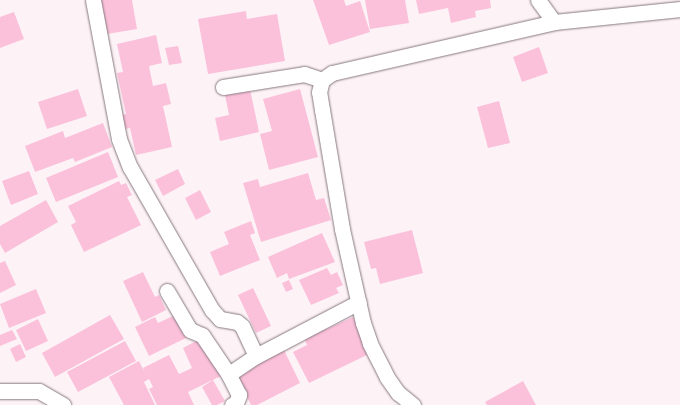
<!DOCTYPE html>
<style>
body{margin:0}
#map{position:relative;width:680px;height:405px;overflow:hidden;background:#fdf3f7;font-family:"Libre Baskerville",serif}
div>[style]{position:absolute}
.building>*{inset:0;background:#fbc0da}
.roads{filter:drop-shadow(0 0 1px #87787f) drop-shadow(0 0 1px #87787f)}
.minor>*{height:15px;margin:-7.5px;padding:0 7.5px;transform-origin:7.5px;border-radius:7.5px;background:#fff}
span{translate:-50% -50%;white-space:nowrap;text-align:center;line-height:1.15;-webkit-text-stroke:3.5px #fdf3f7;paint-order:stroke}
</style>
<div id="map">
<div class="building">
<div style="clip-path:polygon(95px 0,132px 0,137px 29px,101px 35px)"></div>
<div style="clip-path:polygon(313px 0,344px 0,346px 6px,360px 1px,370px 32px,329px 45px)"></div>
<div style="clip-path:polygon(365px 0,405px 0,409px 23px,370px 29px)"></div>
<div style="clip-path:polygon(416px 0,490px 0,491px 8px,475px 11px,476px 17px,451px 23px,448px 8px,419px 14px)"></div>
<div style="clip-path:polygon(246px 11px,247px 19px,277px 14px,285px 61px,208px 74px,198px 19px)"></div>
<div style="clip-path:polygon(14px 12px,24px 39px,0 48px,0 17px)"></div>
<div style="clip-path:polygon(156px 35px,162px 63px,149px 66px,153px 86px,166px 83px,171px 104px,163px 106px,172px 147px,136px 155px,130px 128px,124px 129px,121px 115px,126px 114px,117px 73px,123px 72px,117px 44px)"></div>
<div style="clip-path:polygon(178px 46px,182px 63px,169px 65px,165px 48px)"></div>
<div style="clip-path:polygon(539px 47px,548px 73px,522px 82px,513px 57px)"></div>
<div style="clip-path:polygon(78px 89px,87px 116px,47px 129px,38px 102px)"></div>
<div style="clip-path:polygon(250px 89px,259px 132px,220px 141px,215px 118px,229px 115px,225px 95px)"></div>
<div style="clip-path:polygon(300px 89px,318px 157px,269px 170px,260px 134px,272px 131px,263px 99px)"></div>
<div style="clip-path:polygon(499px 101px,510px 143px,488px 148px,477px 107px)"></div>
<div style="clip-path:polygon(103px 123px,112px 147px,75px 162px,73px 158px,35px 172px,25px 146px,63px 131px,65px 138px)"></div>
<div style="clip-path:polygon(108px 152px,118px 177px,56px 202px,46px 178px)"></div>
<div style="clip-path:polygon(178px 169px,185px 184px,163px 196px,155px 180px)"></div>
<div style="clip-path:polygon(29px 171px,38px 194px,11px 205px,2px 181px)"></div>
<div style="clip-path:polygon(308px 173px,316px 200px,324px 198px,331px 220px,261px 242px,243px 183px,258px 179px,260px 187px)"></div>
<div style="clip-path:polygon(119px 181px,121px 185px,126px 183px,132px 195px,127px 197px,141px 225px,84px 252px,71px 225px,76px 222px,68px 206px)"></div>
<div style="clip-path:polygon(200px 190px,211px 212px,196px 220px,185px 198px)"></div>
<div style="clip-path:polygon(46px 200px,58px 222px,5px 253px,0 244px,0 226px)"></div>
<div style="clip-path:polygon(251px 221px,255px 233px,250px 235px,260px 260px,220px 276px,210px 252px,229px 244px,224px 232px)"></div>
<div style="clip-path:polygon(412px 230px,423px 273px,380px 284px,376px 268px,371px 269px,364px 242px)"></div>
<div style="clip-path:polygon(322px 233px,335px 262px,289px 279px,287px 273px,277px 278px,268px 257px)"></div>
<div style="clip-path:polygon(5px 261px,16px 285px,0 293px,0 263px)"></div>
<div style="clip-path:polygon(327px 268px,331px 275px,337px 272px,343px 285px,336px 288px,339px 293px,311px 305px,299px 280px)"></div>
<div style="clip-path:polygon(143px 272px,155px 297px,159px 295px,166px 310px,142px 322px,123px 281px)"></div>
<div style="clip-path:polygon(289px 280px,293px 289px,286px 292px,282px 283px)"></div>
<div style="clip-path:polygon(253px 288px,271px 326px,256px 333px,238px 295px)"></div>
<div style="clip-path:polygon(36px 289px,46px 313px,9px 328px,0 304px)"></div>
<div style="clip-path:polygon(177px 314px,188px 337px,149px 356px,135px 327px,155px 317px,158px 323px)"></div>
<div style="clip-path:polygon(110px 315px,124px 339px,55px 377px,42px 353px)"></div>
<div style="clip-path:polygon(353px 317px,371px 353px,309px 383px,293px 352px,307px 345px,303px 335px,325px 324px,327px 329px)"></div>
<div style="clip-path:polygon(38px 319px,48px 341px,26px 351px,16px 330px)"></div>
<div style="clip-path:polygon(12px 330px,17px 339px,0 346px,0 335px)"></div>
<div style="clip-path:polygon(202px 338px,221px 376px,188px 392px,194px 405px,157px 405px,149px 389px,153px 387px,149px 379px,144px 382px,155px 405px,124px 405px,109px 377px,139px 361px,145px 373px,143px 368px,169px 355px,179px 374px,192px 368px,183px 348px)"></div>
<div style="clip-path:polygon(125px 341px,136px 361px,78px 392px,67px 372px)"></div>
<div style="clip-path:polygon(20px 344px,26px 357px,16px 362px,10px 349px)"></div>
<div style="clip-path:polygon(283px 348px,300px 383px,257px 405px,251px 405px,236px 375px)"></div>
<div style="clip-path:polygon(213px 380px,225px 401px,217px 405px,212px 405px,202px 387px)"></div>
<div style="clip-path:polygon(523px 381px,536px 405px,487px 405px,485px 402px)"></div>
</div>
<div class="roads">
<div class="minor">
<div style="left:93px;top:0;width:141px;rotate:79.4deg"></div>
<div style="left:119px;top:139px;width:30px;rotate:69deg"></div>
<div style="left:130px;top:167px;width:165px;rotate:60.2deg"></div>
<div style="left:212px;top:310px;width:12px;rotate:48deg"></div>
<div style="left:220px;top:319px;width:17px;rotate:10deg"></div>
<div style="left:237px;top:322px;width:6px;rotate:39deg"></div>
<div style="left:242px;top:326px;width:33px;rotate:65deg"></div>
<div style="left:538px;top:0;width:27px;rotate:54deg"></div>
<div style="left:223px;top:87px;width:82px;rotate:-9.1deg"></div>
<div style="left:304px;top:74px;width:19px;rotate:18deg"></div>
<div style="left:167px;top:291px;width:45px;rotate:59.5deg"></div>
<div style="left:190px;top:330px;width:13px;rotate:23deg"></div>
<div style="left:202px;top:335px;width:48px;rotate:56deg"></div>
<div style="left:0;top:391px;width:39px"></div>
<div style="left:39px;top:391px;width:28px;rotate:30deg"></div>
<div style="left:232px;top:405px;width:4px;rotate:-27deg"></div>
<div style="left:236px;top:403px;width:9px;rotate:-69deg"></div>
<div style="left:239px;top:395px;width:22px;rotate:-117deg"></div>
<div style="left:229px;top:375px;width:4px;rotate:-45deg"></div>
<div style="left:232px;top:372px;width:29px;rotate:-34deg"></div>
<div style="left:256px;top:356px;width:116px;rotate:-27.7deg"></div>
<div style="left:413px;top:405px;width:19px;rotate:-141deg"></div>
<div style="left:398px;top:393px;width:19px;rotate:-125deg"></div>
<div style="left:387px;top:377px;width:38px;rotate:-117deg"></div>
<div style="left:370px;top:343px;width:21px;rotate:-109deg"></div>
<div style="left:363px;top:323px;width:96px;rotate:-102.6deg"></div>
<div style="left:342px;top:229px;width:121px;rotate:-99.5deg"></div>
<div style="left:322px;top:110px;width:18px;rotate:-99deg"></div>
<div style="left:319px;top:92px;width:12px;rotate:-76deg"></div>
<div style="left:322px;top:80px;width:12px;rotate:-35deg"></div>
<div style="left:332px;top:73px;width:228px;rotate:-12.9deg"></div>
<div style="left:554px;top:22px;width:127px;rotate:-5.9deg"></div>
</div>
</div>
</div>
